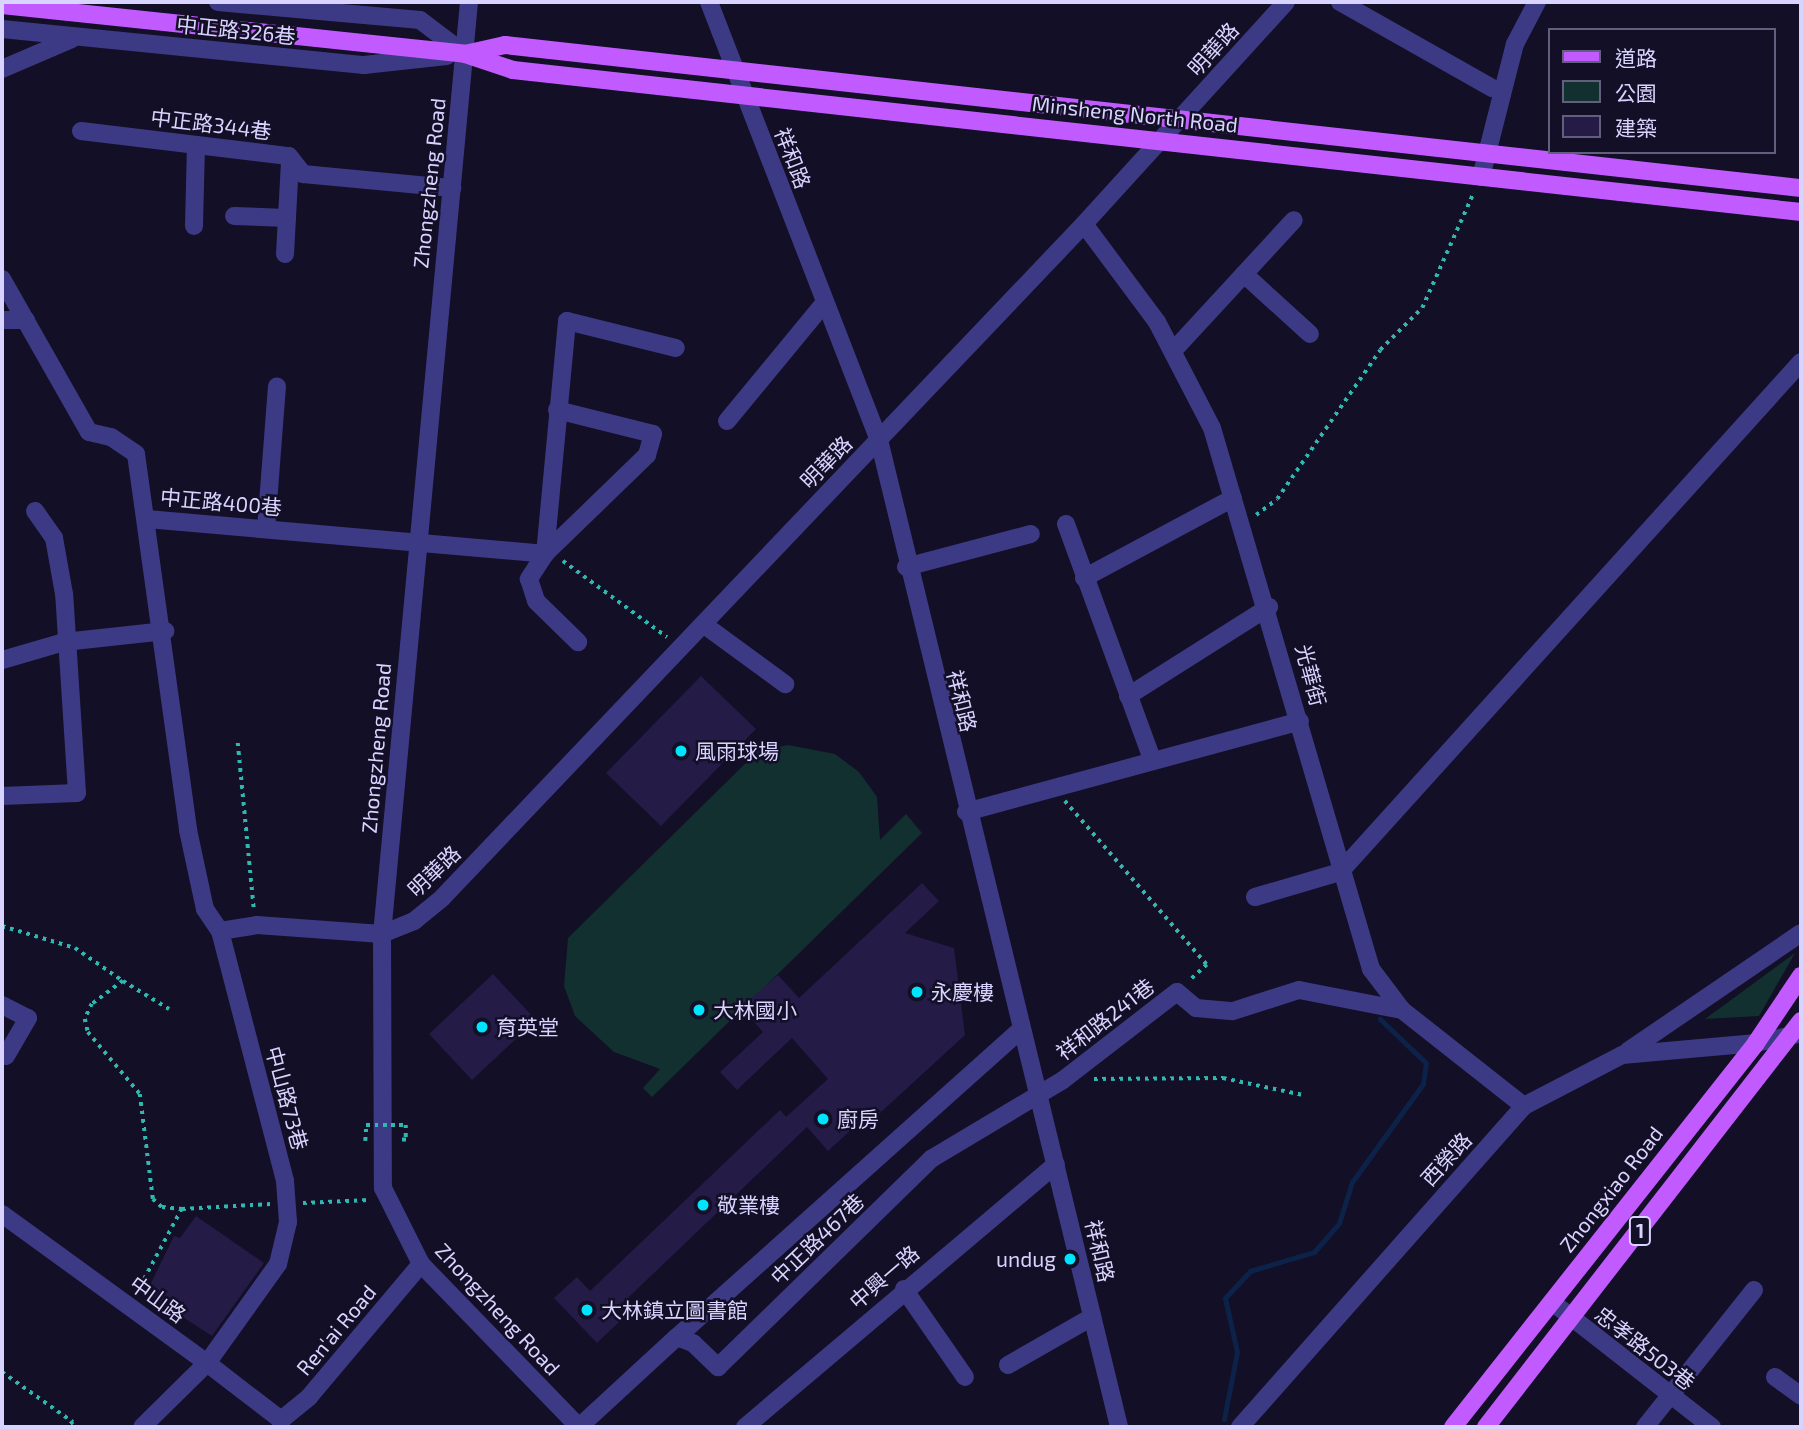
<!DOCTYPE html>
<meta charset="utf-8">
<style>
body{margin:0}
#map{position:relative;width:1803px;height:1429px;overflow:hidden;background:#130f26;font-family:"Exo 2","Noto Sans TC",sans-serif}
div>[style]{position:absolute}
.green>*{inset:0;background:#12302f}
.stream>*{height:5px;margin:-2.5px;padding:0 2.5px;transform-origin:2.5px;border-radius:2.5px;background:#0c2248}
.building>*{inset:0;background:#241b47}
.path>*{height:3.5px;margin-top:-1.75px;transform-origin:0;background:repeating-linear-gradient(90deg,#2fb8b0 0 3.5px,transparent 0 8.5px)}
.minor>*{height:18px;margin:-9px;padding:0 9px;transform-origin:9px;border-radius:9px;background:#3d3a85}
.major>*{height:18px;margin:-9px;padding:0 9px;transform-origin:9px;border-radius:9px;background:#c25bff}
.path-bridge>*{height:3.5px;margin-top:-1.75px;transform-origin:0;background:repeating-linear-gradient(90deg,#2fb8b0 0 3.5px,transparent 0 8.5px)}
.dots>*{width:19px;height:19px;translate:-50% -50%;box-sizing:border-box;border:4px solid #130f26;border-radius:50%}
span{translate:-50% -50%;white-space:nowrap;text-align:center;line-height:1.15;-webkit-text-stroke:5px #130f26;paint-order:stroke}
.shield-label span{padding:2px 5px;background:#130f26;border:2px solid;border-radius:5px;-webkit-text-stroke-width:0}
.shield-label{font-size:19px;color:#d9d4ff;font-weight:700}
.street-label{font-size:21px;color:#d9d4ff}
.poi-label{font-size:21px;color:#d9d4ff}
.left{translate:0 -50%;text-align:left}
.right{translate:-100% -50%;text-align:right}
.frame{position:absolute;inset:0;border:4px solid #d9d4ff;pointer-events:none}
.legend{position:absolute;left:1548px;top:28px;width:228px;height:126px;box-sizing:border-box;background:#130f26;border:2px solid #625e7d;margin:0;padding:9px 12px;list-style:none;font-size:21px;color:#d9d4ff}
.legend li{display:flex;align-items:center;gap:14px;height:35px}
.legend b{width:35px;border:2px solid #625e7d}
</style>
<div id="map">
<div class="green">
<div style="clip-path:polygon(788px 745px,835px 754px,859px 772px,877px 797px,880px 840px,906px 814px,922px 833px,652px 1097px,643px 1088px,660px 1069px,614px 1052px,575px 1016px,564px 986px,568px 938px,758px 751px)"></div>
<div style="clip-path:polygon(1795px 953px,1759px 1016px,1705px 1019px)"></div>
</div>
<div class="stream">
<div style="left:1224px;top:1419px;width:68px;rotate:-79deg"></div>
<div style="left:1237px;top:1352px;width:55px;rotate:-102.5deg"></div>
<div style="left:1225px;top:1298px;width:37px;rotate:-47deg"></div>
<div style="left:1250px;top:1271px;width:67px;rotate:-16.5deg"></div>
<div style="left:1314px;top:1252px;width:38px;rotate:-49deg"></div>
<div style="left:1339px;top:1223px;width:43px;rotate:-72.4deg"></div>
<div style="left:1352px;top:1182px;width:121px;rotate:-54.1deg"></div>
<div style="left:1423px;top:1084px;width:21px;rotate:-82deg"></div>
<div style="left:1426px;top:1063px;width:64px;rotate:-136.3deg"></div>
</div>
<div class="building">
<div style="clip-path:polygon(701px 676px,756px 729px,661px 826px,606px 773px)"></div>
<div style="clip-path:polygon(922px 883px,939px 901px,905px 933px,954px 948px,965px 1035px,868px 1124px,863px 1119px,828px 1151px,807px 1127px,611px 1314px,619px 1322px,597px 1343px,554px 1298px,577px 1277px,590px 1291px,780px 1110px,786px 1117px,828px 1079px,792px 1038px,737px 1090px,720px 1072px,763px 1032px,741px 1007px,778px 975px,799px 998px)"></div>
<div style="clip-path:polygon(493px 974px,536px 1020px,472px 1080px,429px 1034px)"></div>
<div style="clip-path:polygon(196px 1216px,264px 1263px,212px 1336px,150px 1296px,149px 1287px,174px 1236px,180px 1238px)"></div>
</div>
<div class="path">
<div style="left:1256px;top:515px;width:26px;rotate:-37deg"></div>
<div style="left:1277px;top:499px;width:181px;rotate:-55.3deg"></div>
<div style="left:1380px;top:350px;width:59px;rotate:-45deg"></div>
<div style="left:1422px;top:308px;width:127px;rotate:-65.9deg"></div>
<div style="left:563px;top:561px;width:129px;rotate:36.2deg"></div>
<div style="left:238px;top:743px;width:167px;rotate:84.5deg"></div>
<div style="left:1065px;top:801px;width:217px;rotate:49.1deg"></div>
<div style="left:1207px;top:965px;width:24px;rotate:138deg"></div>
<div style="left:2px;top:926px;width:76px;rotate:16.8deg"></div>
<div style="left:75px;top:948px;width:58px;rotate:34.5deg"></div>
<div style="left:123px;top:981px;width:39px;rotate:143deg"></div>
<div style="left:92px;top:1004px;width:17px;rotate:115deg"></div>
<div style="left:85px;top:1019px;width:13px;rotate:77deg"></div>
<div style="left:88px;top:1032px;width:81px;rotate:50deg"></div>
<div style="left:140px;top:1094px;width:106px;rotate:82.9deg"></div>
<div style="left:153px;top:1199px;width:12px;rotate:42deg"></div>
<div style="left:162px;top:1207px;width:20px;rotate:6deg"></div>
<div style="left:182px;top:1209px;width:95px;rotate:118.2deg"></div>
<div style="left:123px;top:981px;width:54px;rotate:31.3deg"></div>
<div style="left:1094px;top:1079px;width:129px;rotate:-0.4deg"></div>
<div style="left:1223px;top:1078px;width:82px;rotate:12deg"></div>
<div style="left:399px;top:1125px;width:7px"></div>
<div style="left:406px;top:1125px;width:15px;rotate:90deg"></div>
<div style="left:406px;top:1140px;width:5px;rotate:180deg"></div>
<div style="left:365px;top:1141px;width:16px;rotate:-86deg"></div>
<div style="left:303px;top:1203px;width:66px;rotate:-2.6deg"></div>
<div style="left:182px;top:1209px;width:89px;rotate:-3.2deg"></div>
<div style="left:2px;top:1372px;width:87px;rotate:35.2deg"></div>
<div style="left:73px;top:1422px;width:7px;rotate:135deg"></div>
</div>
<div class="minor">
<div style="left:218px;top:2px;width:203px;rotate:5.1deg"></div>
<div style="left:420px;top:20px;width:56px;rotate:37.1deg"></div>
<div style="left:469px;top:2px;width:936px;rotate:95.33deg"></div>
<div style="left:382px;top:934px;width:254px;rotate:89.8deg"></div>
<div style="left:383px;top:1188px;width:85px;rotate:63.4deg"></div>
<div style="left:421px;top:1264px;width:227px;rotate:45.9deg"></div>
<div style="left:709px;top:2px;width:470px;rotate:68.8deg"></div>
<div style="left:879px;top:440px;width:1016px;rotate:76.33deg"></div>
<div style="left:1340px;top:2px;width:175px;rotate:29.5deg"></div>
<div style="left:2px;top:29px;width:364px;rotate:5.7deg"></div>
<div style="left:364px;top:65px;width:83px;rotate:-6.2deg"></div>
<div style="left:2px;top:69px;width:76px;rotate:-23.2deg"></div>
<div style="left:81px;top:131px;width:209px;rotate:6.9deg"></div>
<div style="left:289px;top:156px;width:23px;rotate:52deg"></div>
<div style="left:303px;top:174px;width:150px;rotate:5.4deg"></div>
<div style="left:1481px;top:177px;width:137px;rotate:-75.7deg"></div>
<div style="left:1515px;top:44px;width:47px;rotate:-62.4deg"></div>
<div style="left:234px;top:216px;width:53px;rotate:2.2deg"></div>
<div style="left:1084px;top:224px;width:122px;rotate:53.3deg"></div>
<div style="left:1157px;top:322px;width:119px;rotate:62.6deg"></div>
<div style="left:1212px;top:428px;width:564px;rotate:73.62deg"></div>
<div style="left:1371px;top:969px;width:51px;rotate:52.9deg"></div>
<div style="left:1402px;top:1010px;width:155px;rotate:38.2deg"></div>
<div style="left:194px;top:226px;width:81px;rotate:-88.6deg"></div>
<div style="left:285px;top:254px;width:93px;rotate:-86.9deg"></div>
<div style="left:1244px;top:274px;width:89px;rotate:42.3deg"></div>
<div style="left:2px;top:279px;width:176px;rotate:60.4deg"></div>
<div style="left:89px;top:432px;width:23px;rotate:13deg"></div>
<div style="left:111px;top:437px;width:30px;rotate:34deg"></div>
<div style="left:136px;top:454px;width:380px;rotate:82.1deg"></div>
<div style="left:188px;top:830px;width:81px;rotate:77.9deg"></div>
<div style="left:205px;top:909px;width:27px;rotate:56deg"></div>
<div style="left:220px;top:931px;width:258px;rotate:75.4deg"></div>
<div style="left:285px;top:1181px;width:41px;rotate:85.8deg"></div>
<div style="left:288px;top:1222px;width:43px;rotate:103.4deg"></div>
<div style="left:278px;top:1264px;width:122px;rotate:125.6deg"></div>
<div style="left:207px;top:1363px;width:91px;rotate:135.4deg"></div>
<div style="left:2px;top:320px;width:24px"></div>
<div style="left:1173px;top:351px;width:178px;rotate:-47.3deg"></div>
<div style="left:557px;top:410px;width:99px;rotate:14deg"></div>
<div style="left:653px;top:434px;width:22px;rotate:106deg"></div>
<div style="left:647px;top:455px;width:142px;rotate:135.9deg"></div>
<div style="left:545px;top:554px;width:30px;rotate:123deg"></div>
<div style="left:529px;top:579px;width:23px;rotate:72deg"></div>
<div style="left:536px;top:601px;width:59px;rotate:44.3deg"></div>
<div style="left:727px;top:421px;width:154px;rotate:-50.5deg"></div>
<div style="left:147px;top:519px;width:400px;rotate:5deg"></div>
<div style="left:545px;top:554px;width:234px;rotate:-84.6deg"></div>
<div style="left:567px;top:321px;width:112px;rotate:13.9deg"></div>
<div style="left:1066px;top:524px;width:250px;rotate:69.9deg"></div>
<div style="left:266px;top:529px;width:143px;rotate:-85.6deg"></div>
<div style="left:906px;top:567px;width:129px;rotate:-14.8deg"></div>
<div style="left:1084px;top:578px;width:169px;rotate:-28.2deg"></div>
<div style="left:703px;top:624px;width:102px;rotate:36.2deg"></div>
<div style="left:2px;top:660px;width:65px;rotate:-16.2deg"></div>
<div style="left:64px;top:642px;width:102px;rotate:-6.2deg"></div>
<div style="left:1128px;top:696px;width:167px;rotate:-32.3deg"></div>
<div style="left:2px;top:796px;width:75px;rotate:-2.3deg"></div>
<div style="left:77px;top:793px;width:199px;rotate:-93.7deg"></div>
<div style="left:64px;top:594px;width:57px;rotate:-100.1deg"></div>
<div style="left:54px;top:538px;width:33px;rotate:-125deg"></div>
<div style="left:966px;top:812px;width:346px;rotate:-15.2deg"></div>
<div style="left:1255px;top:897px;width:89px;rotate:-16.4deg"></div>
<div style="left:1340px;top:872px;width:687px;rotate:-47.89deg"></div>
<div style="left:220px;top:931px;width:37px;rotate:-9deg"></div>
<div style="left:257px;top:925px;width:125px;rotate:4.1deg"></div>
<div style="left:382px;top:934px;width:35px;rotate:-22deg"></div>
<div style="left:414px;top:921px;width:36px;rotate:-39deg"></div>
<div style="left:442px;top:898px;width:931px;rotate:-46.39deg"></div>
<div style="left:1084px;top:224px;width:300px;rotate:-47.7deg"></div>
<div style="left:2px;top:1005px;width:29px;rotate:27deg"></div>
<div style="left:28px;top:1018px;width:44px;rotate:120.1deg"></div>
<div style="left:1628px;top:1051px;width:209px;rotate:-34.3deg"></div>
<div style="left:2px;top:1214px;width:253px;rotate:36deg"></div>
<div style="left:207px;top:1363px;width:93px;rotate:37.6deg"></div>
<div style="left:281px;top:1420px;width:7px;rotate:90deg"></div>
<div style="left:904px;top:1289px;width:107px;rotate:55.3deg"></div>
<div style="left:1552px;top:1302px;width:203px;rotate:38deg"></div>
<div style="left:677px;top:1337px;width:462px;rotate:-41.8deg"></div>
<div style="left:1008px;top:1365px;width:97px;rotate:-29.7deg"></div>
<div style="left:1775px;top:1377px;width:32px;rotate:36deg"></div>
<div style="left:281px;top:1420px;width:36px;rotate:-39deg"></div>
<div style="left:309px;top:1397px;width:174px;rotate:-49.9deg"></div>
<div style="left:579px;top:1427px;width:133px;rotate:-42.6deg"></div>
<div style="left:677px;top:1337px;width:17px;rotate:21deg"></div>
<div style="left:693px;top:1343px;width:35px;rotate:44deg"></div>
<div style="left:718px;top:1367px;width:298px;rotate:-44.3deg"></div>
<div style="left:931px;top:1159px;width:154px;rotate:-30.9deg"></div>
<div style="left:1063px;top:1080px;width:144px;rotate:-37.7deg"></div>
<div style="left:1177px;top:992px;width:25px;rotate:40deg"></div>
<div style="left:1196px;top:1008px;width:37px;rotate:5deg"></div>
<div style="left:1233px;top:1011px;width:69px;rotate:-17.7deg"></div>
<div style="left:1299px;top:990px;width:105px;rotate:11deg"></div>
<div style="left:745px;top:1427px;width:407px;rotate:-40.2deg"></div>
<div style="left:1240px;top:1427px;width:429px;rotate:-48.5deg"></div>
<div style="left:1524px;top:1106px;width:110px;rotate:-27.5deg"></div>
<div style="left:1622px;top:1055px;width:135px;rotate:-5.1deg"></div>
<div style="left:1756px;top:1043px;width:43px;rotate:-12.1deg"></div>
<div style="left:1645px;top:1427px;width:175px;rotate:-51.5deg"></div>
</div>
<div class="major">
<div style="left:2px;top:5px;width:466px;rotate:6deg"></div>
<div style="left:465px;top:54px;width:51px;rotate:18.4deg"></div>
<div style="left:513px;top:70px;width:1296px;rotate:6.29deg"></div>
<div style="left:465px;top:54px;width:41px;rotate:-12.7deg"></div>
<div style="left:505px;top:45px;width:1304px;rotate:6.3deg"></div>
<div style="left:1453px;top:1427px;width:489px;rotate:-51.7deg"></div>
<div style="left:1756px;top:1043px;width:81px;rotate:-56.1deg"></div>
<div style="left:1486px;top:1427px;width:514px;rotate:-52.19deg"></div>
</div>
<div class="path-bridge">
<div style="left:366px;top:1125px;width:29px"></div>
</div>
<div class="dots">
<div style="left:681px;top:751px;background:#00e5ff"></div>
<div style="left:917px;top:992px;background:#00e5ff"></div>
<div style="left:699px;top:1010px;background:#00e5ff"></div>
<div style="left:482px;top:1027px;background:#00e5ff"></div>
<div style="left:823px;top:1119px;background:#00e5ff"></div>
<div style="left:703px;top:1205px;background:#00e5ff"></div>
<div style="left:1070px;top:1259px;background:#00e5ff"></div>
<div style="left:587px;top:1310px;background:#00e5ff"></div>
</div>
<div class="shield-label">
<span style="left:1640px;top:1231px">1</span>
</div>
<div class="street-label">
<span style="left:236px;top:30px;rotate:6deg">中正路326巷</span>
<span style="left:1213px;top:49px;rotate:-48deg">明華路</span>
<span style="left:1135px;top:114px;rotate:6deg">Minsheng North Road</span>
<span style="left:211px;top:124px;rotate:7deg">中正路344巷</span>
<span style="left:793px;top:158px;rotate:69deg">祥和路</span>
<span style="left:429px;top:183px;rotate:-84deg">Zhongzheng Road</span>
<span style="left:826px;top:462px;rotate:-46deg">明華路</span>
<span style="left:221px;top:502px;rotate:5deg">中正路400巷</span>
<span style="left:1311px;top:675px;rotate:75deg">光華街</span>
<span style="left:962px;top:701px;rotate:76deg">祥和路</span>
<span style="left:376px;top:748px;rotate:-85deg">Zhongzheng Road</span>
<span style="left:434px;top:871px;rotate:-44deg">明華路</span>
<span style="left:1105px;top:1019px;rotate:-38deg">祥和路241巷</span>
<span style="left:287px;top:1098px;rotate:75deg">中山路73巷</span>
<span style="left:1446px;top:1159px;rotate:-48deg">西榮路</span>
<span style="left:1611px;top:1189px;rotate:-52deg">Zhongxiao Road</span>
<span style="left:817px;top:1239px;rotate:-44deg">中正路467巷</span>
<span style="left:1100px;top:1251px;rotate:77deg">祥和路</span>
<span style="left:884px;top:1277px;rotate:-41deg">中興一路</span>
<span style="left:158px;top:1299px;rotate:36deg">中山路</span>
<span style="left:498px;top:1309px;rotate:47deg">Zhongzheng Road</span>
<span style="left:336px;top:1330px;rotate:-50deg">Ren'ai Road</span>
<span style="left:1645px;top:1348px;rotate:38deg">忠孝路503巷</span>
</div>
<div class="poi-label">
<span class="left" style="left:695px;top:751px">風雨球場</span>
<span class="left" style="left:931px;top:992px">永慶樓</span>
<span class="left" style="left:713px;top:1010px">大林國小</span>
<span class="left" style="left:496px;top:1027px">育英堂</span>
<span class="left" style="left:837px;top:1119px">廚房</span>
<span class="left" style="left:717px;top:1205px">敬業樓</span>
<span class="right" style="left:1056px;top:1259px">undug</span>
<span class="left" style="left:601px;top:1310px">大林鎮立圖書館</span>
</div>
<div class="frame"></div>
<ul class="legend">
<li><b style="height:9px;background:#c25bff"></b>道路</li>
<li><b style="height:19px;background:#12302f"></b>公園</li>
<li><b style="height:19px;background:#241b47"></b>建築</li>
</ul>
</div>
